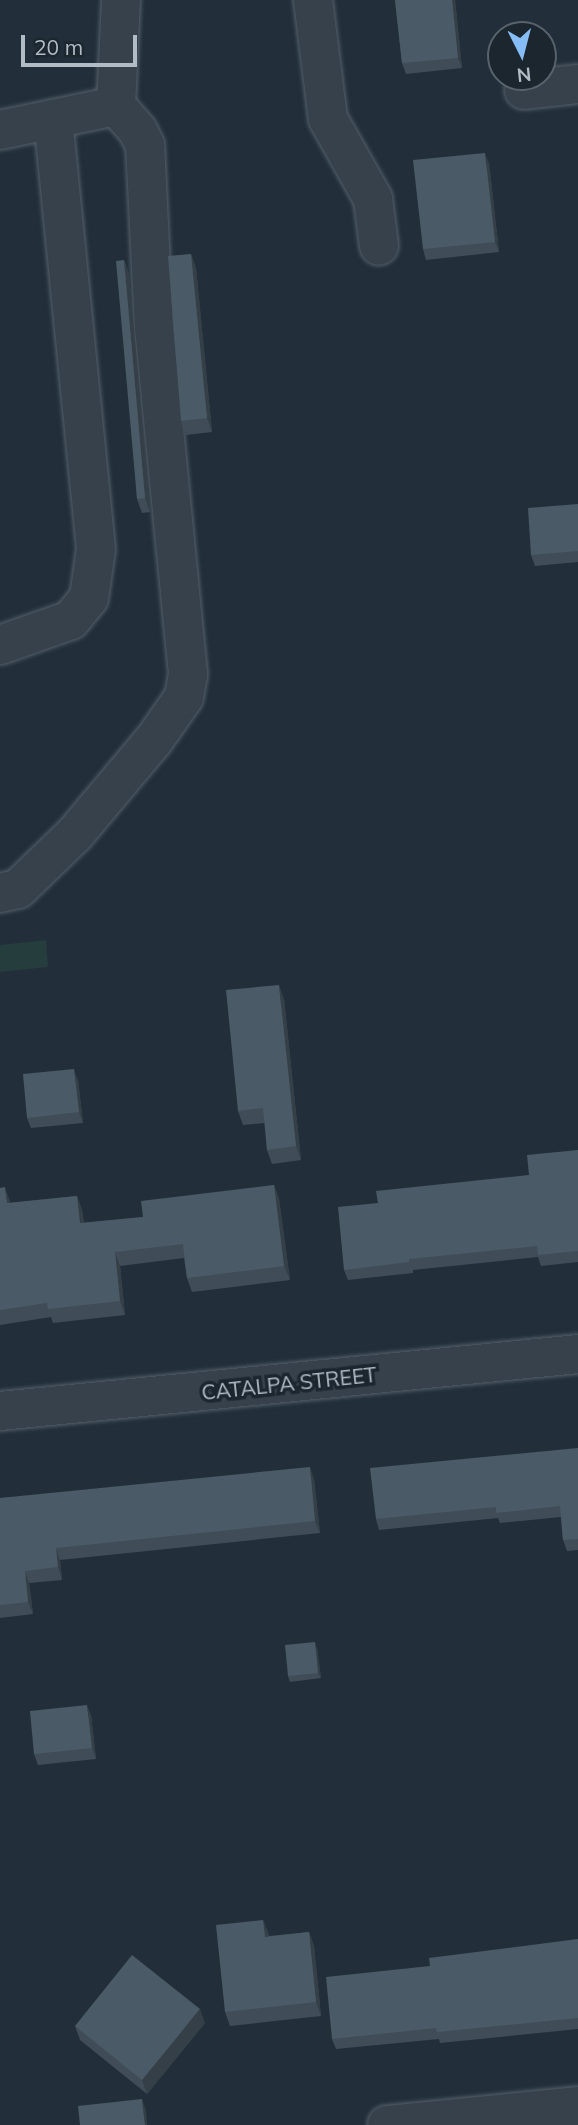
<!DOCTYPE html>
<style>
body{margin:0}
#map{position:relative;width:578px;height:2125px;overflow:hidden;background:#222f3a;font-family:Mulish,sans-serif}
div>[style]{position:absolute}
.green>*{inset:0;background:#253d3d}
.roads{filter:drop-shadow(0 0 2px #545f69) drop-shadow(0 0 2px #545f69)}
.minor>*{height:38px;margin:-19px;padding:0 19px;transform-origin:19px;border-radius:19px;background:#36414b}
.wall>*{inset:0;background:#404d58}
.shaded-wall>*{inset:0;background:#343f47}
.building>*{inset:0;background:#4a5a66}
span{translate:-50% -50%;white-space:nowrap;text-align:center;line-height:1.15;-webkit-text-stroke:7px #1b262f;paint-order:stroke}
.street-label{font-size:21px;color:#b1bcc7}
.north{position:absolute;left:487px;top:21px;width:70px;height:70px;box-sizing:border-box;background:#1b262f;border:2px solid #57626c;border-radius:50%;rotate:174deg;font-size:19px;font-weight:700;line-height:28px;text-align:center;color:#b1bcc7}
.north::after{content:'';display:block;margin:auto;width:24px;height:32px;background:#87bdf6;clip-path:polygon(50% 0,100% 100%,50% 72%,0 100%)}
.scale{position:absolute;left:21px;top:35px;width:116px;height:32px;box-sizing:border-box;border:4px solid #b1bcc7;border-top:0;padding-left:9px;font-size:21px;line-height:24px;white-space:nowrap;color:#b1bcc7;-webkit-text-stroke:5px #1b262f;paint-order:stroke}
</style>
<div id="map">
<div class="green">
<div style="clip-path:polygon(46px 940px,48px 967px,0 972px,0 945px)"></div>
</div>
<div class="roads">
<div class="minor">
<div style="left:313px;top:0;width:120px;rotate:82.8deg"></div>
<div style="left:328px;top:119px;width:92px;rotate:60.6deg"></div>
<div style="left:373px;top:199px;width:47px;rotate:82.7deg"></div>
<div style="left:524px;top:90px;width:54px;rotate:-6.3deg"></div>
<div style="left:0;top:130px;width:118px;rotate:-11.7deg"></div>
<div style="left:116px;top:106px;width:106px;rotate:-87.3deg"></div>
<div style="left:0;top:645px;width:75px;rotate:-19.4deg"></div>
<div style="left:71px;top:620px;width:28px;rotate:-51deg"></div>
<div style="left:89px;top:598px;width:49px;rotate:-81.9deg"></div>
<div style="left:96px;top:549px;width:432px;rotate:-95.7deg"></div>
<div style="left:0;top:893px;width:18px;rotate:-13deg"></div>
<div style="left:18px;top:889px;width:79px;rotate:-44deg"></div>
<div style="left:75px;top:834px;width:123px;rotate:-50deg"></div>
<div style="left:154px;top:740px;width:52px;rotate:-55.1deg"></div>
<div style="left:184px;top:697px;width:23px;rotate:-80deg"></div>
<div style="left:188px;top:674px;width:348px;rotate:-95.6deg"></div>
<div style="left:154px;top:328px;width:183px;rotate:-92.8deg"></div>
<div style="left:145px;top:145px;width:16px;rotate:-117deg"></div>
<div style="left:138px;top:131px;width:33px;rotate:-131deg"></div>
<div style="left:0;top:1411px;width:581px;rotate:-5.63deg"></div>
<div style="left:387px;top:2125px;width:192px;rotate:-5.7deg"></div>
</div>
</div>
<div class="wall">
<div style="clip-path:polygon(395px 0,455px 0,462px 68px,406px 74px,402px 63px)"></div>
<div style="clip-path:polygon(489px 163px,499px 252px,426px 260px,423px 249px)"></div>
<div style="clip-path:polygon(191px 254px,196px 268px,212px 432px,186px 435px,181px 421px)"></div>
<div style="clip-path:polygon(124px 260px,129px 274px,150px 512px,142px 513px,137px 499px)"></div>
<div style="clip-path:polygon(578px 504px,578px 562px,535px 566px,531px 555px)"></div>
<div style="clip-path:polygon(284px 999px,301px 1160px,272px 1164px,267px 1150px,265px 1123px,243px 1125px,238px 1111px)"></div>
<div style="clip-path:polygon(78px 1080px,83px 1123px,31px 1128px,27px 1118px)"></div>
<div style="clip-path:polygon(578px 1150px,578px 1262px,541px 1266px,538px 1257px,413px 1270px,413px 1273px,348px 1280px,344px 1270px,378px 1203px,529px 1175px)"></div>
<div style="clip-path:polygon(274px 1185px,279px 1199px,290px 1280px,192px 1292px,187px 1278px,184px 1258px,120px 1266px,125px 1315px,53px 1323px,51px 1317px,0 1325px,0 1188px,10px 1203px,77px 1196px,82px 1210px,84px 1223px,143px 1217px)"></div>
<div style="clip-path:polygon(578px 1448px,578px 1550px,567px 1551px,563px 1540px,561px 1517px,500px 1523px,498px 1518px,379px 1530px,376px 1519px)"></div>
<div style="clip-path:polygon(314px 1479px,320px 1533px,60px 1560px,62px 1580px,29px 1583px,33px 1614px,0 1618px,0 1498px)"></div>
<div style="clip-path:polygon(317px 1648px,321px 1678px,290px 1682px,288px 1676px)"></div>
<div style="clip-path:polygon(91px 1715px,96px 1759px,38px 1765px,34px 1754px)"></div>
<div style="clip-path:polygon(263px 1920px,269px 1936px,309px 1932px,314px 1946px,321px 2016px,230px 2026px,225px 2012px)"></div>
<div style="clip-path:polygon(578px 1939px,578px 2029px,440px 2043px,439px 2039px,336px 2049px,332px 2039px,430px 1966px)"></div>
<div style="clip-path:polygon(205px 2023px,147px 2094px,80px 2040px,75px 2026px)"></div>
</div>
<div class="shaded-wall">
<div style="clip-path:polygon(452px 0,455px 0,462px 68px,458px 58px)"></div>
<div style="clip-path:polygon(485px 153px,489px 163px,499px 252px,495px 242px)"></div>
<div style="clip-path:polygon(191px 254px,196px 268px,212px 432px,207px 418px)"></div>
<div style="clip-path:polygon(124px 260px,129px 274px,150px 512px,145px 498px)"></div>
<div style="clip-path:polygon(279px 985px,284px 999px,301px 1160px,296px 1146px)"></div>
<div style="clip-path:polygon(74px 1069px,78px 1080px,83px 1123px,79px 1112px)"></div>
<div style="clip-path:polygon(274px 1185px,279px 1199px,290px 1280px,284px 1266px)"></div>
<div style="clip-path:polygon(5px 1187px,10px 1201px,12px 1217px,7px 1203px)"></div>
<div style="clip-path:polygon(77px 1196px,82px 1210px,85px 1237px,80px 1223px)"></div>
<div style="clip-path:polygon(115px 1252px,120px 1266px,125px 1315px,120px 1301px)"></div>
<div style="clip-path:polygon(310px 1467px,314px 1479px,320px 1533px,315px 1521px)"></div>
<div style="clip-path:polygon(56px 1548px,60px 1560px,62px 1580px,58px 1567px)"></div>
<div style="clip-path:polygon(25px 1571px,29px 1583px,33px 1614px,28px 1602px)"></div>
<div style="clip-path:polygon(315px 1642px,317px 1648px,321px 1678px,318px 1673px)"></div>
<div style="clip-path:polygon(87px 1705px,91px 1715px,96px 1759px,92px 1748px)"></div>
<div style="clip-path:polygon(263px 1920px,269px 1934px,270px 1951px,265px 1937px)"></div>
<div style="clip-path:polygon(309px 1932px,314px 1946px,321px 2016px,316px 2002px)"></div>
<div style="clip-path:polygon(200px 2009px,205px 2023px,147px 2094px,142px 2080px)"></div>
<div style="clip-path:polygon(142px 2099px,146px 2110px,147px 2125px,145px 2125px)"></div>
</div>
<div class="building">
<div style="clip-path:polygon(395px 0,452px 0,458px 58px,402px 63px)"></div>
<div style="clip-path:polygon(485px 153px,495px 242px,423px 249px,413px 160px)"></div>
<div style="clip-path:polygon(191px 254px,207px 418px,181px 421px,168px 256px)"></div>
<div style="clip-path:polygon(124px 260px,145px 498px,137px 499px,116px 261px)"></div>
<div style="clip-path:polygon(578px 504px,578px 551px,531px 555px,528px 508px)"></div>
<div style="clip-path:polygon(279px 985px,296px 1146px,267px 1150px,263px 1108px,238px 1111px,226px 990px)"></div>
<div style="clip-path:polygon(74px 1069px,79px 1112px,27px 1118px,23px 1074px)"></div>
<div style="clip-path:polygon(578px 1150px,578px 1251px,538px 1255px,537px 1246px,409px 1259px,409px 1262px,344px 1270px,338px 1207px,378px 1203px,376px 1191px,529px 1175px,527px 1155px)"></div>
<div style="clip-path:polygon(274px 1185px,284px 1266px,187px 1278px,183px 1244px,115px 1252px,120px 1301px,48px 1309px,47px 1303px,0 1310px,0 1188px,5px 1187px,7px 1203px,77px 1196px,80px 1223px,143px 1217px,141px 1201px)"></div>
<div style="clip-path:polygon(578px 1448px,578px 1539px,563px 1540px,560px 1506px,496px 1513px,496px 1507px,376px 1519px,370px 1468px)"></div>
<div style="clip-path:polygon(310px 1467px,315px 1521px,56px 1548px,58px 1567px,25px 1571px,28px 1602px,0 1605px,0 1498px)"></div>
<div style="clip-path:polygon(315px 1642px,318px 1673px,288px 1676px,285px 1645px)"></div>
<div style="clip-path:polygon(87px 1705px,92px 1748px,34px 1754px,30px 1711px)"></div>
<div style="clip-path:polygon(263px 1920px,265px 1937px,309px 1932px,316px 2002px,225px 2012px,216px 1925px)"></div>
<div style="clip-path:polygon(578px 1939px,578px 2018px,437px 2032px,436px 2028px,332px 2039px,326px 1977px,430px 1966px,429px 1958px)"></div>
<div style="clip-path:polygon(132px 1955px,200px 2009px,142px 2080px,75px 2026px)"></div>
<div style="clip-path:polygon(142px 2099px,145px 2125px,80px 2125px,78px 2106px)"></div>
</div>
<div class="street-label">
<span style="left:289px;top:1383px;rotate:-6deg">CATALPA STREET</span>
</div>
<div class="north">N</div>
<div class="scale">20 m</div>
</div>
